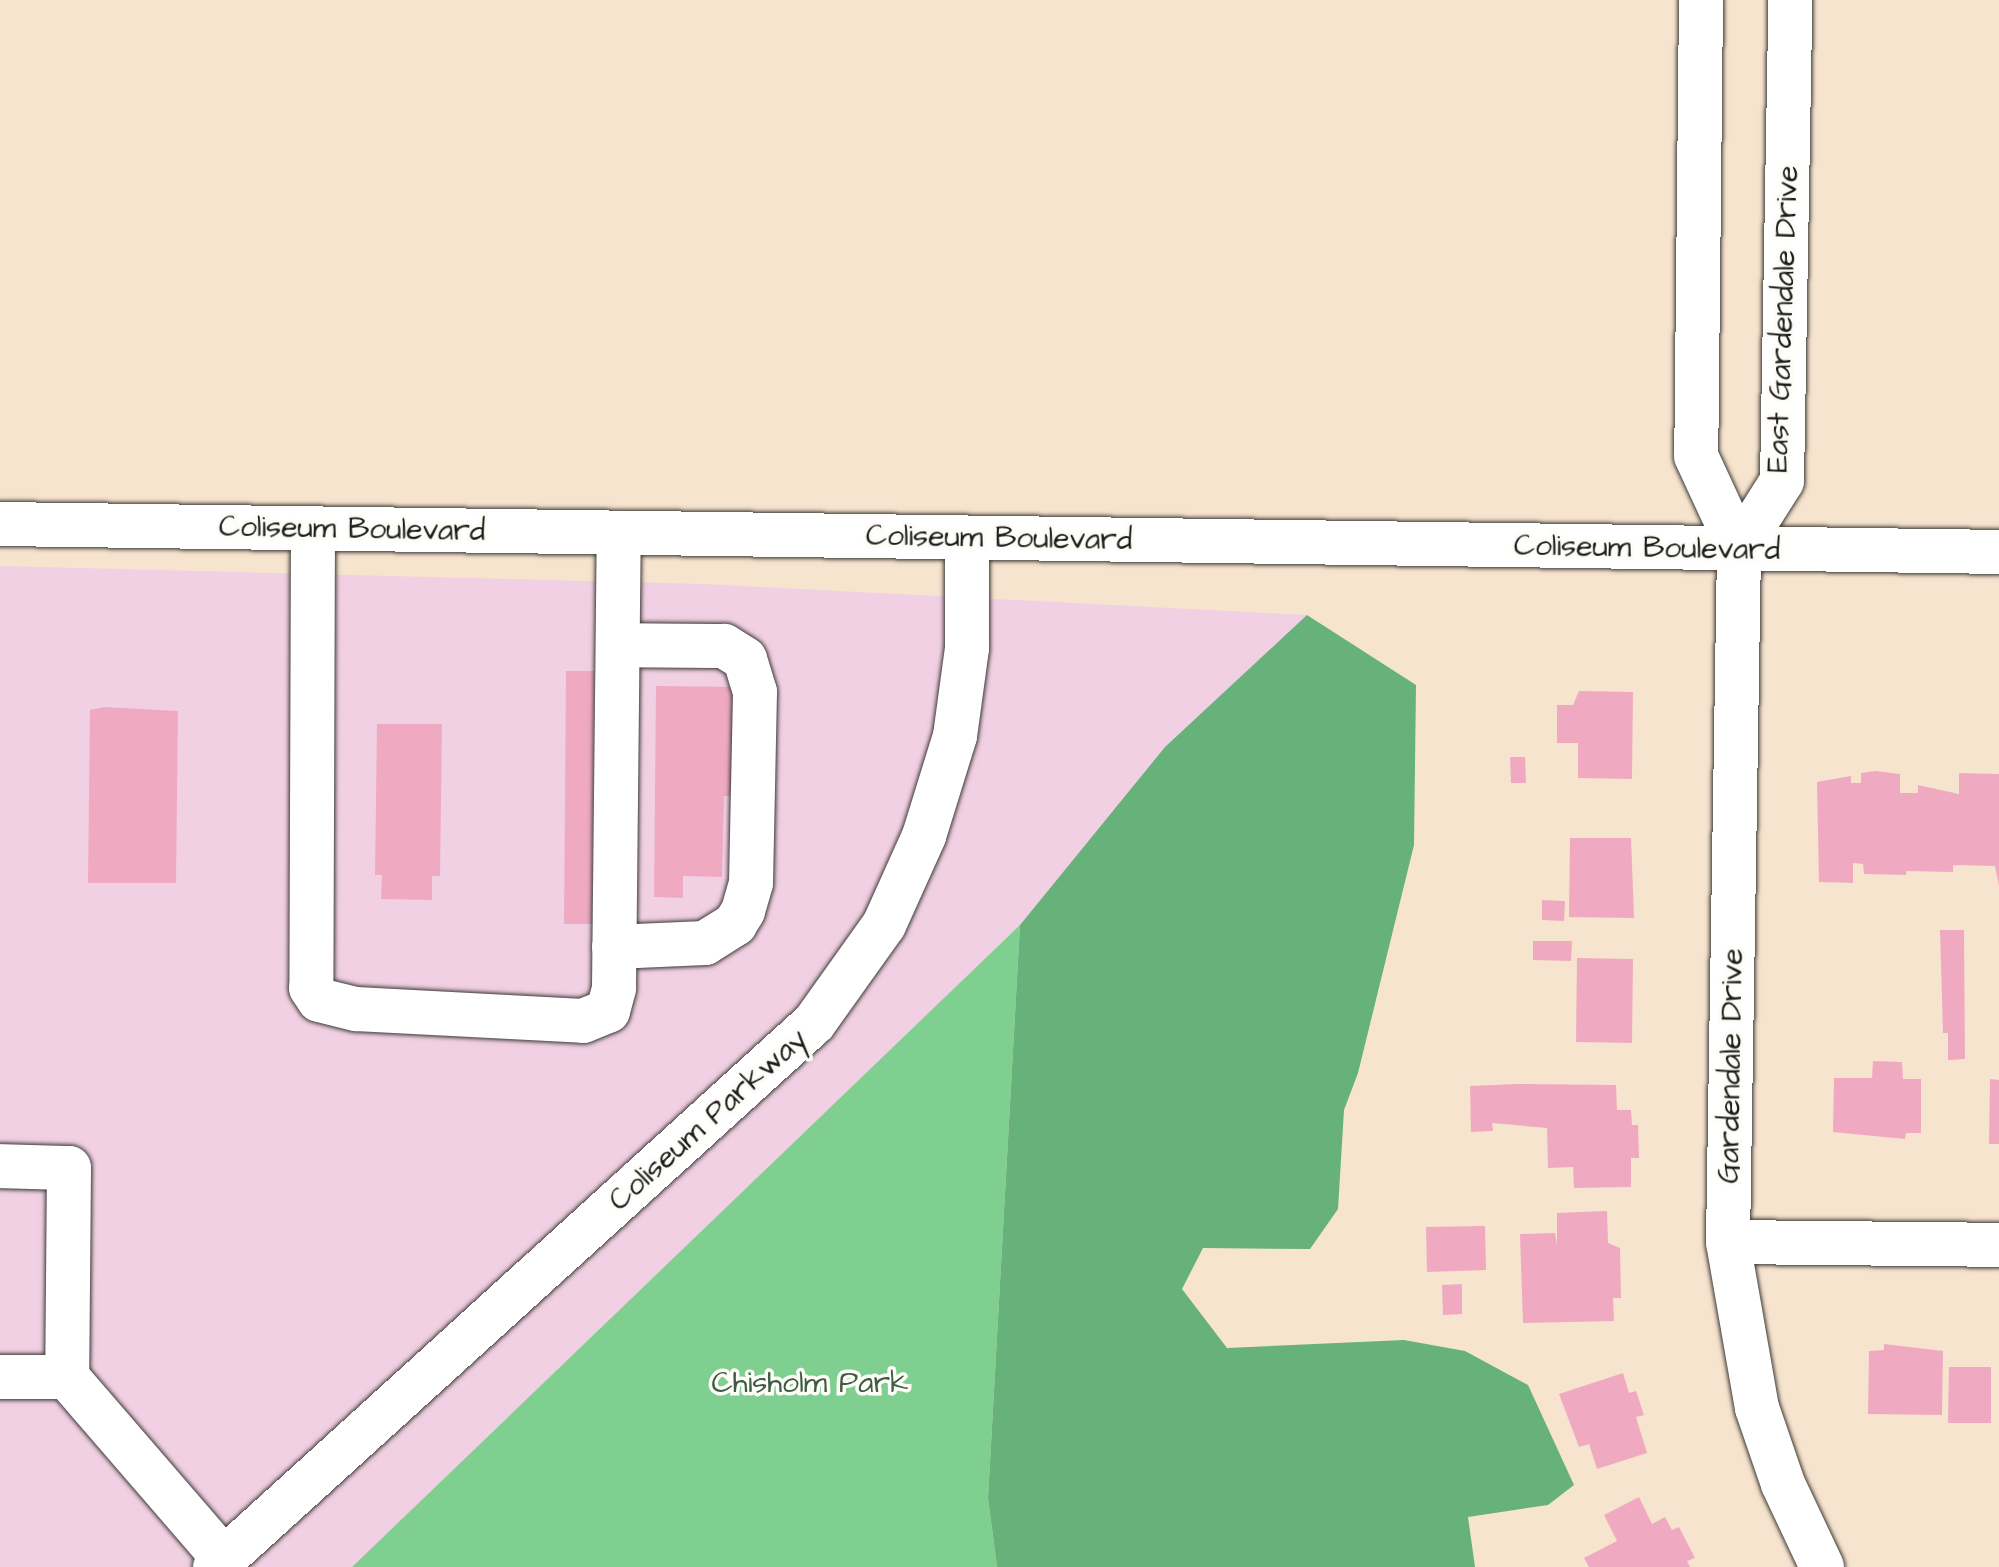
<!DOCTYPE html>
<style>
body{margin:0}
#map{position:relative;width:1999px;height:1567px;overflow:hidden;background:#f7e4ce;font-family:"Architects Daughter",sans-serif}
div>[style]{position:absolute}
.built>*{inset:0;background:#f1d0e3}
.green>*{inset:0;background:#7ecf90}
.forest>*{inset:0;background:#66b27a}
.building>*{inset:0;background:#efaac2}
.roads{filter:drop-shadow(0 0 2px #3d3a37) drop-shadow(0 0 2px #3d3a37)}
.minor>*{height:44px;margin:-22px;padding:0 22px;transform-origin:22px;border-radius:22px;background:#fff}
.major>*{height:44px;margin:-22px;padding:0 22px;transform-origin:22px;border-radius:22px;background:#fff}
span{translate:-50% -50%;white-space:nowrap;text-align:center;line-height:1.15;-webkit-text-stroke:7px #fdfcf7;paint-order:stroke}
.street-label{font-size:30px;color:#1c1c1c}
.park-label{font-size:30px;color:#3e5b45}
</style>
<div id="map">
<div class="built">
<div style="clip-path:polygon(0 566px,703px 584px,1307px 615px,1165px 747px,1020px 925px,352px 1567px,0 1567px)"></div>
</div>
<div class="green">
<div style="clip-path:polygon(1020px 925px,988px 1498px,997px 1567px,352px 1567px)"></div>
</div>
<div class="forest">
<div style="clip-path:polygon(1307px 615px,1416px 685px,1414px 845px,1358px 1073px,1344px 1110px,1338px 1209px,1310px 1249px,1203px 1248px,1182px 1289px,1227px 1348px,1404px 1340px,1465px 1351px,1528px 1385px,1574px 1485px,1548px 1505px,1468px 1517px,1475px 1567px,997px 1567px,988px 1498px,1020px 925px,1165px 747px)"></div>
</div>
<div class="building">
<div style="clip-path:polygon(566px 671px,594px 671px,592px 924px,564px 924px)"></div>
<div style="clip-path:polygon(656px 686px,740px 687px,740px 796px,724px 796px,722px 877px,683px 876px,683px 898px,654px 897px)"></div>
<div style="clip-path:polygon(1579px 691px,1633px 692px,1632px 779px,1578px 778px,1578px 743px,1557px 743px,1557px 705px,1573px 705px)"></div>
<div style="clip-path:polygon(104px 707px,178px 711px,176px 883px,88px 883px,90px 710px)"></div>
<div style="clip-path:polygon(377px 724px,442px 724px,440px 876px,432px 876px,432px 900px,381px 899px,382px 875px,375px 875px)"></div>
<div style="clip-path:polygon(1510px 757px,1525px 757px,1526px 783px,1511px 783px)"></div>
<div style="clip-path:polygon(1875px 771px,1900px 774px,1900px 793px,1918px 793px,1918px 785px,1959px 794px,1959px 773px,1999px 774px,1999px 886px,1995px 866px,1953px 865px,1953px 872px,1906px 871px,1906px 875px,1864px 874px,1863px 864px,1853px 863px,1853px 883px,1819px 882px,1817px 782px,1851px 776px,1851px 783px,1861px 783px,1861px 773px)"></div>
<div style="clip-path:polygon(1570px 838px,1631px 838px,1634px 918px,1569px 917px)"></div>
<div style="clip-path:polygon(1542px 900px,1565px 901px,1564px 921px,1542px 920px)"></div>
<div style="clip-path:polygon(1940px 930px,1964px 930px,1965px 1059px,1948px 1060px,1948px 1033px,1943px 1033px)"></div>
<div style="clip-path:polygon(1533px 941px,1572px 941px,1571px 961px,1533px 960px)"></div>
<div style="clip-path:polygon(1577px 958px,1633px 959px,1632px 1043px,1576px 1042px)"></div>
<div style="clip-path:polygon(1873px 1061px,1902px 1062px,1903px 1079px,1921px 1079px,1921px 1133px,1906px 1133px,1905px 1139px,1833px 1132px,1834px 1078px,1872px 1078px)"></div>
<div style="clip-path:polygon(1990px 1079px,1999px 1080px,1999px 1144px,1989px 1144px)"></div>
<div style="clip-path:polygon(1518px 1084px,1616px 1085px,1617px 1110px,1631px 1110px,1632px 1125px,1638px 1125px,1639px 1158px,1631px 1158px,1631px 1187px,1574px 1188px,1573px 1167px,1548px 1168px,1547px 1128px,1492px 1123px,1493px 1131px,1471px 1132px,1470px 1086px)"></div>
<div style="clip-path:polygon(1607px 1211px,1608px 1243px,1620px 1248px,1621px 1298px,1613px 1298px,1614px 1321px,1523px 1323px,1520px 1234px,1555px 1233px,1557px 1245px,1557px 1213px)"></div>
<div style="clip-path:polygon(1485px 1226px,1486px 1270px,1427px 1272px,1426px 1227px)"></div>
<div style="clip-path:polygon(1462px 1284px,1462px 1314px,1443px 1315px,1442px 1285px)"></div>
<div style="clip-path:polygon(1884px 1344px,1943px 1351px,1942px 1415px,1868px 1414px,1869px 1351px,1884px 1350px)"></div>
<div style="clip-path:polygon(1949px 1367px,1991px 1367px,1991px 1423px,1948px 1423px)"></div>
<div style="clip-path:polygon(1623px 1373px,1629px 1393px,1636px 1391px,1644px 1415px,1636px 1417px,1647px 1453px,1597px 1469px,1589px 1444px,1579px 1447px,1559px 1394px)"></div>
<div style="clip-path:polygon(1639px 1497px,1652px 1524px,1665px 1517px,1672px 1530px,1679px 1527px,1695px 1558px,1687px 1561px,1690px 1567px,1589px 1567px,1584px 1558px,1617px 1541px,1604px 1515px)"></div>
</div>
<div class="roads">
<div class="minor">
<div style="left:1701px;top:0;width:456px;rotate:90.6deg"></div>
<div style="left:1696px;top:456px;width:102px;rotate:65.2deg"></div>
<div style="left:1739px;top:549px;width:693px;rotate:90.91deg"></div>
<div style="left:1728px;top:1242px;width:169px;rotate:80.1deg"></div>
<div style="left:1757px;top:1408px;width:80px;rotate:71.1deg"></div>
<div style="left:1783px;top:1484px;width:92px;rotate:64.8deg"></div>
<div style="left:313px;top:528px;width:460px;rotate:90.2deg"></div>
<div style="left:311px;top:988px;width:14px;rotate:56deg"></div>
<div style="left:319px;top:1000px;width:38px;rotate:14deg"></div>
<div style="left:356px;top:1009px;width:227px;rotate:3deg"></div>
<div style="left:583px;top:1021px;width:27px;rotate:-22deg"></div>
<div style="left:608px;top:1011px;width:24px;rotate:-75deg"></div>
<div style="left:614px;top:988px;width:455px;rotate:-89.4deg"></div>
<div style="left:1739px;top:549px;width:80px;rotate:-57.7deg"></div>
<div style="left:1782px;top:481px;width:481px;rotate:-89deg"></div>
<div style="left:614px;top:947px;width:91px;rotate:-2.5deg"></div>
<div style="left:705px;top:943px;width:36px;rotate:-32deg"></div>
<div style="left:735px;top:924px;width:15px;rotate:-58deg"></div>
<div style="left:743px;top:911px;width:29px;rotate:-74deg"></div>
<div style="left:751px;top:883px;width:191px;rotate:-88.8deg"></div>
<div style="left:755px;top:692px;width:34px;rotate:-107deg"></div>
<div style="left:745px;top:659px;width:25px;rotate:-148deg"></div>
<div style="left:724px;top:646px;width:106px;rotate:-179.5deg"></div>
<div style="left:0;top:1166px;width:69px;rotate:1.7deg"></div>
<div style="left:69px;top:1168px;width:209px;rotate:90.5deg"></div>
<div style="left:67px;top:1377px;width:240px;rotate:49.2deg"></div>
<div style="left:1728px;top:1242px;width:271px;rotate:0.6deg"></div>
<div style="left:0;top:1377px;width:67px"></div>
<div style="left:215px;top:1567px;width:809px;rotate:-42.25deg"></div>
<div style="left:814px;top:1023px;width:120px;rotate:-54.5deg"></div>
<div style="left:884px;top:925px;width:98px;rotate:-65.8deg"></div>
<div style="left:924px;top:836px;width:105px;rotate:-72.8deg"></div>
<div style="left:955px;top:736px;width:89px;rotate:-82.2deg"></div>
<div style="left:967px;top:648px;width:110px;rotate:-90deg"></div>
</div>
<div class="major">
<div style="left:0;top:524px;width:1999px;rotate:0.8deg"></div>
</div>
</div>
<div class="street-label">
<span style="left:1783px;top:319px;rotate:-88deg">East Gardendale Drive</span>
<span style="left:352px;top:529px;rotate:1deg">Coliseum Boulevard</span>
<span style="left:999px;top:538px;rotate:1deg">Coliseum Boulevard</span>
<span style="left:1647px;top:548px;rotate:1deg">Coliseum Boulevard</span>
<span style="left:1731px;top:1066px;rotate:-89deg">Gardendale Drive</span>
<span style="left:708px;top:1120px;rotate:-42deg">Coliseum Parkway</span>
</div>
<div class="park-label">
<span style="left:810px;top:1383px">Chisholm Park</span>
</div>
</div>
